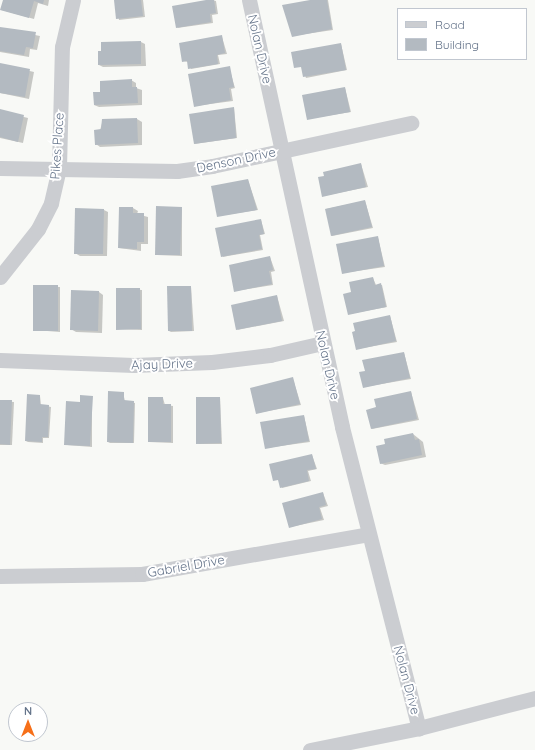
<!DOCTYPE html>
<style>
body{margin:0}
#map{position:relative;width:535px;height:750px;overflow:hidden;background:#f8f9f6;font-family:Quicksand,sans-serif}
div>[style]{position:absolute}
.shadow>*{inset:0;background:#0003}
.building>*{inset:0;background:#b3bac1}
.street>*{height:15px;margin:-7.5px;padding:0 7.5px;transform-origin:7.5px;border-radius:7.5px;background:#cbcdd1}
span{translate:-50% -50%;white-space:nowrap;text-align:center;line-height:1.15;-webkit-text-stroke:4px #fff;paint-order:stroke}
.street-label{font-size:13px;color:#65748a}
.legend{position:absolute;left:397px;top:8px;width:130px;height:52px;box-sizing:border-box;background:#fff;border:1px solid #c1c7d0;margin:0;padding:5px 7px;list-style:none;font-size:12px;color:#65748a}
.legend li{display:flex;align-items:center;gap:8px;height:20px}
.legend b{width:20px;border:1px solid #c1c7d0}
.north{position:absolute;left:8px;top:702px;width:40px;height:40px;box-sizing:border-box;background:#fff;border:1px solid #c1c7d0;border-radius:50%;rotate:0deg;font-size:11px;font-weight:700;line-height:16px;text-align:center;color:#65748a}
.north::after{content:'';display:block;margin:auto;width:14px;height:18px;background:#f66f19;clip-path:polygon(50% 0,100% 100%,50% 72%,0 100%)}
</style>
<div id="map">
<div class="shadow">
<div style="clip-path:polygon(4px 0,49px 0,48px 6px,38px 3px,34px 19px,2px 10px)"></div>
<div style="clip-path:polygon(115px 0,143px 0,145px 17px,119px 20px)"></div>
<div style="clip-path:polygon(212px 0,216px 1px,218px 14px,212px 15px,213px 23px,177px 28px)"></div>
<div style="clip-path:polygon(316px 0,328px 0,333px 30px,292px 36px)"></div>
<div style="clip-path:polygon(0 28px,40px 36px,37px 50px,30px 49px,29px 57px,0 52px)"></div>
<div style="clip-path:polygon(222px 37px,227px 54px,218px 55px,220px 64px,191px 69px,188px 62px,183px 61px)"></div>
<div style="clip-path:polygon(141px 42px,145px 44px,146px 66px,103px 67px,99px 65px)"></div>
<div style="clip-path:polygon(341px 44px,347px 70px,306px 78px,302px 67px,295px 67px)"></div>
<div style="clip-path:polygon(0 64px,34px 72px,29px 99px,0 93px)"></div>
<div style="clip-path:polygon(229px 67px,235px 88px,231px 89px,233px 101px,195px 106px)"></div>
<div style="clip-path:polygon(131px 80px,136px 83px,136px 88px,142px 90px,142px 105px,99px 107px,94px 105px,102px 93px)"></div>
<div style="clip-path:polygon(345px 88px,351px 112px,307px 119px)"></div>
<div style="clip-path:polygon(234px 108px,237px 138px,194px 144px)"></div>
<div style="clip-path:polygon(0 111px,28px 118px,23px 143px,0 138px)"></div>
<div style="clip-path:polygon(137px 119px,142px 122px,142px 145px,100px 147px,96px 144px,103px 120px)"></div>
<div style="clip-path:polygon(361px 164px,368px 187px,323px 196px)"></div>
<div style="clip-path:polygon(248px 180px,258px 210px,218px 216px)"></div>
<div style="clip-path:polygon(365px 201px,373px 228px,332px 236px,326px 209px)"></div>
<div style="clip-path:polygon(120px 208px,133px 208px,138px 211px,137px 214px,148px 217px,148px 244px,141px 244px,141px 251px,119px 248px)"></div>
<div style="clip-path:polygon(182px 208px,182px 256px,157px 255px,156px 254px)"></div>
<div style="clip-path:polygon(104px 210px,108px 212px,107px 256px,80px 256px,75px 253px)"></div>
<div style="clip-path:polygon(261px 220px,265px 234px,260px 235px,263px 250px,222px 257px)"></div>
<div style="clip-path:polygon(378px 238px,385px 267px,343px 273px)"></div>
<div style="clip-path:polygon(270px 257px,275px 271px,271px 272px,273px 285px,235px 291px)"></div>
<div style="clip-path:polygon(373px 278px,376px 285px,382px 285px,387px 307px,349px 314px,352px 293px)"></div>
<div style="clip-path:polygon(34px 286px,60px 287px,60px 332px,34px 330px)"></div>
<div style="clip-path:polygon(191px 287px,194px 331px,171px 332px,169px 331px)"></div>
<div style="clip-path:polygon(117px 289px,142px 290px,142px 330px,117px 329px)"></div>
<div style="clip-path:polygon(72px 291px,99px 292px,103px 295px,102px 333px,76px 332px,71px 329px)"></div>
<div style="clip-path:polygon(277px 296px,284px 321px,237px 330px)"></div>
<div style="clip-path:polygon(390px 316px,397px 342px,357px 349px)"></div>
<div style="clip-path:polygon(404px 353px,411px 379px,364px 387px,366px 371px)"></div>
<div style="clip-path:polygon(293px 379px,301px 405px,257px 413px)"></div>
<div style="clip-path:polygon(411px 392px,419px 420px,372px 429px,377px 408px)"></div>
<div style="clip-path:polygon(123px 393px,125px 401px,135px 403px,134px 443px,110px 443px,108px 442px)"></div>
<div style="clip-path:polygon(40px 396px,41px 405px,51px 407px,49px 438px,43px 438px,43px 443px,28px 442px,26px 441px)"></div>
<div style="clip-path:polygon(92px 397px,92px 447px,67px 445px,65px 444px)"></div>
<div style="clip-path:polygon(149px 398px,163px 398px,165px 405px,173px 406px,173px 443px,149px 442px)"></div>
<div style="clip-path:polygon(220px 398px,222px 444px,199px 444px,197px 443px)"></div>
<div style="clip-path:polygon(0 401px,14px 402px,12px 445px,0 445px)"></div>
<div style="clip-path:polygon(304px 416px,310px 442px,266px 448px)"></div>
<div style="clip-path:polygon(413px 434px,423px 442px,426px 457px,385px 465px,380px 463px,386px 444px)"></div>
<div style="clip-path:polygon(312px 455px,317px 469px,308px 471px,311px 481px,282px 488px,279px 480px,274px 480px)"></div>
<div style="clip-path:polygon(323px 493px,328px 506px,320px 508px,324px 520px,290px 527px)"></div>
</div>
<div class="building">
<div style="clip-path:polygon(3px 0,44px 0,43px 4px,34px 1px,29px 18px,0 10px)"></div>
<div style="clip-path:polygon(114px 0,141px 0,143px 16px,116px 19px)"></div>
<div style="clip-path:polygon(206px 0,214px 0,216px 13px,210px 14px,211px 22px,176px 28px,172px 6px)"></div>
<div style="clip-path:polygon(310px 0,327px 0,332px 29px,292px 37px,282px 5px)"></div>
<div style="clip-path:polygon(0 27px,36px 32px,33px 48px,26px 47px,24px 55px,0 51px)"></div>
<div style="clip-path:polygon(222px 35px,225px 53px,217px 55px,218px 64px,188px 69px,187px 61px,182px 62px,179px 43px)"></div>
<div style="clip-path:polygon(141px 41px,141px 64px,98px 65px,98px 51px,101px 51px,101px 42px)"></div>
<div style="clip-path:polygon(341px 43px,346px 70px,303px 77px,301px 67px,294px 68px,291px 52px)"></div>
<div style="clip-path:polygon(0 63px,30px 69px,25px 97px,0 93px)"></div>
<div style="clip-path:polygon(230px 66px,234px 87px,229px 88px,231px 100px,194px 107px,188px 74px)"></div>
<div style="clip-path:polygon(132px 79px,132px 87px,137px 87px,138px 103px,94px 105px,93px 92px,100px 92px,100px 81px)"></div>
<div style="clip-path:polygon(345px 87px,350px 112px,307px 120px,302px 95px)"></div>
<div style="clip-path:polygon(234px 107px,236px 138px,194px 144px,189px 114px)"></div>
<div style="clip-path:polygon(0 109px,24px 115px,18px 142px,0 137px)"></div>
<div style="clip-path:polygon(137px 118px,138px 143px,95px 145px,94px 130px,101px 129px,102px 119px)"></div>
<div style="clip-path:polygon(361px 163px,366px 187px,322px 197px,318px 177px,324px 176px,323px 172px)"></div>
<div style="clip-path:polygon(248px 179px,257px 210px,217px 217px,211px 186px)"></div>
<div style="clip-path:polygon(365px 200px,372px 227px,331px 236px,325px 209px)"></div>
<div style="clip-path:polygon(156px 206px,182px 207px,180px 255px,155px 255px)"></div>
<div style="clip-path:polygon(119px 207px,133px 207px,133px 213px,144px 213px,144px 242px,137px 242px,137px 249px,118px 248px)"></div>
<div style="clip-path:polygon(75px 208px,104px 209px,103px 254px,74px 254px)"></div>
<div style="clip-path:polygon(261px 219px,264px 234px,259px 235px,262px 249px,221px 257px,215px 228px)"></div>
<div style="clip-path:polygon(378px 236px,384px 266px,342px 274px,336px 244px)"></div>
<div style="clip-path:polygon(270px 256px,273px 270px,269px 271px,272px 284px,234px 292px,229px 265px)"></div>
<div style="clip-path:polygon(373px 277px,375px 285px,381px 283px,386px 307px,348px 315px,343px 294px,351px 292px,349px 282px)"></div>
<div style="clip-path:polygon(33px 285px,58px 285px,58px 331px,33px 331px)"></div>
<div style="clip-path:polygon(167px 286px,191px 286px,192px 331px,168px 331px)"></div>
<div style="clip-path:polygon(116px 288px,140px 288px,141px 329px,116px 330px)"></div>
<div style="clip-path:polygon(71px 290px,99px 291px,98px 331px,70px 330px)"></div>
<div style="clip-path:polygon(277px 295px,282px 321px,236px 330px,231px 305px)"></div>
<div style="clip-path:polygon(390px 315px,396px 341px,356px 350px,352px 332px,355px 331px,353px 323px)"></div>
<div style="clip-path:polygon(404px 352px,410px 378px,363px 388px,359px 372px,365px 371px,362px 360px)"></div>
<div style="clip-path:polygon(293px 377px,300px 404px,256px 414px,250px 388px)"></div>
<div style="clip-path:polygon(108px 391px,124px 392px,124px 400px,134px 401px,133px 443px,107px 442px)"></div>
<div style="clip-path:polygon(411px 391px,417px 419px,371px 429px,366px 410px,376px 407px,374px 399px)"></div>
<div style="clip-path:polygon(27px 394px,40px 395px,40px 404px,49px 405px,48px 437px,42px 437px,42px 442px,25px 441px)"></div>
<div style="clip-path:polygon(80px 395px,93px 396px,90px 446px,64px 445px,66px 401px,80px 402px)"></div>
<div style="clip-path:polygon(148px 397px,163px 397px,163px 404px,171px 404px,171px 442px,148px 442px)"></div>
<div style="clip-path:polygon(196px 397px,220px 397px,221px 443px,196px 444px)"></div>
<div style="clip-path:polygon(0 400px,12px 400px,10px 445px,0 444px)"></div>
<div style="clip-path:polygon(304px 415px,309px 441px,265px 449px,260px 422px)"></div>
<div style="clip-path:polygon(413px 433px,415px 440px,419px 439px,422px 455px,380px 464px,376px 446px,385px 444px,384px 439px)"></div>
<div style="clip-path:polygon(312px 454px,316px 469px,307px 470px,309px 481px,280px 488px,278px 480px,273px 481px,269px 464px)"></div>
<div style="clip-path:polygon(323px 492px,326px 505px,319px 507px,322px 519px,289px 528px,282px 503px)"></div>
</div>
<div class="street">
<div style="left:249px;top:0;width:437px;rotate:77.7deg"></div>
<div style="left:342px;top:427px;width:311px;rotate:75.7deg"></div>
<div style="left:0;top:168px;width:177px;rotate:1deg"></div>
<div style="left:177px;top:171px;width:35px;rotate:-8deg"></div>
<div style="left:212px;top:166px;width:204px;rotate:-12.2deg"></div>
<div style="left:0;top:277px;width:61px;rotate:-51.6deg"></div>
<div style="left:38px;top:229px;width:29px;rotate:-63deg"></div>
<div style="left:51px;top:203px;width:36px;rotate:-77deg"></div>
<div style="left:59px;top:168px;width:121px;rotate:-88.6deg"></div>
<div style="left:62px;top:47px;width:48px;rotate:-76.8deg"></div>
<div style="left:0;top:360px;width:134px;rotate:2.1deg"></div>
<div style="left:134px;top:365px;width:78px;rotate:-2.2deg"></div>
<div style="left:212px;top:362px;width:58px;rotate:-6.9deg"></div>
<div style="left:270px;top:355px;width:54px;rotate:-12.8deg"></div>
<div style="left:0;top:576px;width:142px;rotate:-0.8deg"></div>
<div style="left:142px;top:574px;width:230px;rotate:-10deg"></div>
<div style="left:310px;top:750px;width:111px;rotate:-11.4deg"></div>
<div style="left:419px;top:728px;width:120px;rotate:-14.5deg"></div>
</div>
<div class="street-label">
<span style="left:260px;top:49px;rotate:77deg">Nolan Drive</span>
<span style="left:57px;top:146px;rotate:-86deg">Pikes Place</span>
<span style="left:236px;top:160px;rotate:-12deg">Denson Drive</span>
<span style="left:162px;top:364px;rotate:-2deg">Ajay Drive</span>
<span style="left:328px;top:365px;rotate:77deg">Nolan Drive</span>
<span style="left:186px;top:566px;rotate:-10deg">Gabriel Drive</span>
<span style="left:407px;top:680px;rotate:75deg">Nolan Drive</span>
</div>
<ul class="legend">
<li><b style="height:5px;background:#cbcdd1"></b>Road</li>
<li><b style="height:11px;background:#b3bac1"></b>Building</li>
</ul>
<div class="north">N</div>
</div>
